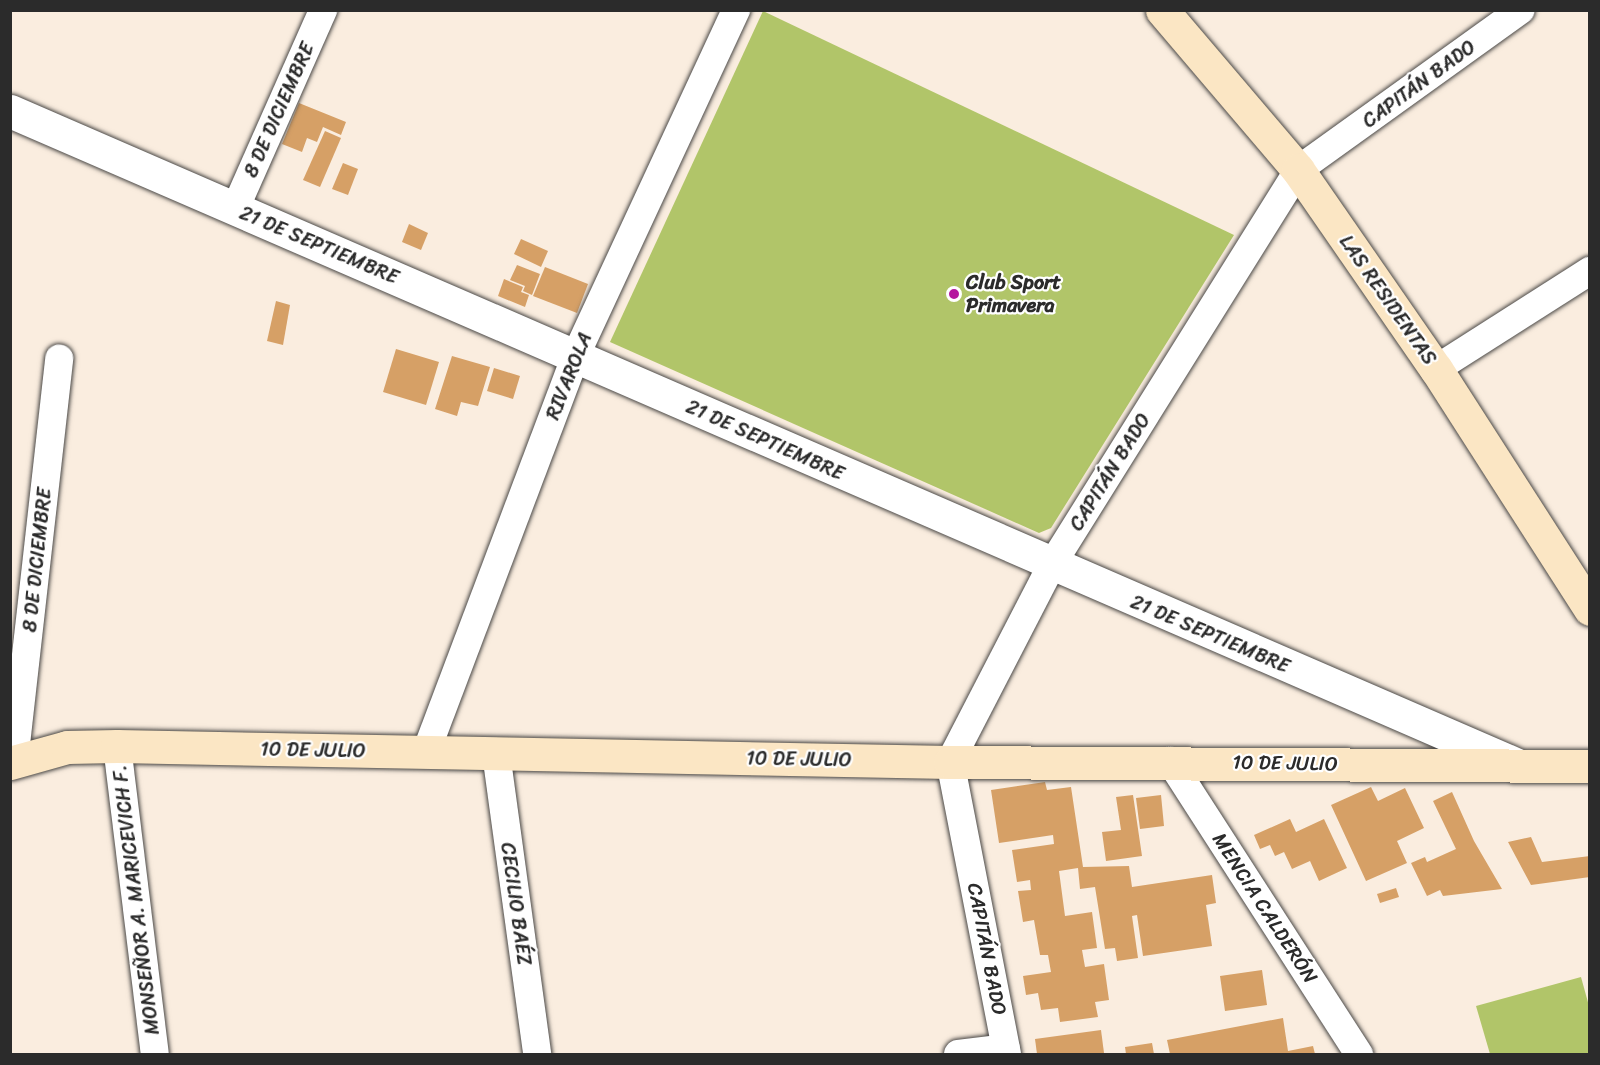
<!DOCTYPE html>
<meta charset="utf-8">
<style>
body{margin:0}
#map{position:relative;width:1600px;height:1065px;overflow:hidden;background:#faeddf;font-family:Sriracha,sans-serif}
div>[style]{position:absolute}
.green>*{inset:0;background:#b1c569}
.building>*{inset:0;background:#d6a066}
.roads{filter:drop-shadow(0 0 2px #4a4846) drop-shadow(0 0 2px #4a4846)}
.minor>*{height:28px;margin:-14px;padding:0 14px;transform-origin:14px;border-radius:14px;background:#fff}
.tertiary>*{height:33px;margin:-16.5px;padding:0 16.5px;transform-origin:16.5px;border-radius:16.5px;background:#fff}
.secondary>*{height:33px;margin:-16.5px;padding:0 16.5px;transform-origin:16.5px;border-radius:16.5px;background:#fbe6c4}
.dots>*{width:16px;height:16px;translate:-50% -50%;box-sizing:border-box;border:3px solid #fff;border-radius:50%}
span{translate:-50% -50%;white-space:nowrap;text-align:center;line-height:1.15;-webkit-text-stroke:4.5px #fff;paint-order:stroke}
.street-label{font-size:20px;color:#2b2b2b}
.poi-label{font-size:20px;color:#2b2b2b;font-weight:700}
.left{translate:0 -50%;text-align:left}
.frame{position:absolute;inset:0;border:12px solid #2b2b2b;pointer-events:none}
</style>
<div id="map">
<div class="green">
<div style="clip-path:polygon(763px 11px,1234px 235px,1051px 528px,1039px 533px,610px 342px)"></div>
<div style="clip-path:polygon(1581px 977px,1589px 1006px,1589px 1054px,1490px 1054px,1476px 1006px)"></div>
</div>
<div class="building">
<div style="clip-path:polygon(299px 103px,346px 122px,341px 135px,323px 127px,317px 142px,307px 138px,302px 152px,282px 144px)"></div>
<div style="clip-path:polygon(325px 131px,341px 138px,320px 187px,303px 180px)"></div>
<div style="clip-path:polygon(343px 163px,358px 169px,348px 195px,332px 189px)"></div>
<div style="clip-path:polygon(409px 224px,428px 233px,421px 250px,402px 242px)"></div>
<div style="clip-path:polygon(521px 239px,548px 251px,541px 267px,514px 254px)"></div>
<div style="clip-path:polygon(517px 265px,540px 274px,532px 295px,523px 291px,525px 286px,510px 280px)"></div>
<div style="clip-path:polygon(545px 267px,588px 284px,577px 313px,533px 296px)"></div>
<div style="clip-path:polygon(504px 279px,523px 287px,521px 292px,529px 295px,525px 307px,498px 296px)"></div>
<div style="clip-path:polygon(276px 301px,290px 305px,283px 345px,267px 341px)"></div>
<div style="clip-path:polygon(396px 349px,439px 362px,426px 405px,383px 392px)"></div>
<div style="clip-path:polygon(452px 356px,490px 367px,478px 406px,461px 402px,457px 416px,435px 409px)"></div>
<div style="clip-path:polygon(494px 368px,520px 376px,513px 399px,487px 391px)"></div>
<div style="clip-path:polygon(1045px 782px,1047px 790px,1071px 787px,1083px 867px,1129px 866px,1132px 887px,1212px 875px,1216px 903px,1206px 905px,1212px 946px,1143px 956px,1137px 915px,1132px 916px,1138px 958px,1117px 961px,1115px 948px,1105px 949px,1095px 887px,1080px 889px,1078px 868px,1059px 871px,1065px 916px,1092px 912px,1097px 948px,1082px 950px,1085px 967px,1104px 964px,1109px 1000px,1095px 1002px,1098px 1017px,1060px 1022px,1058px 1008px,1041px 1010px,1038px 993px,1026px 995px,1023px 976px,1051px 972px,1048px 955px,1040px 955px,1034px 920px,1023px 922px,1018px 891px,1031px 890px,1030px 880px,1017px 882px,1012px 850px,1054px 844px,1053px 835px,999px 843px,991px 790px)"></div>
<div style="clip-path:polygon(1371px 787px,1378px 801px,1405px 788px,1424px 828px,1397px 841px,1407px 863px,1366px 881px,1331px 805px)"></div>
<div style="clip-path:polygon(1452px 792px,1474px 841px,1502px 889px,1443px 896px,1440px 890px,1427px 896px,1411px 863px,1425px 857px,1427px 862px,1456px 849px,1433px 801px)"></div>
<div style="clip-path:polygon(1133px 795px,1142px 856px,1106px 861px,1102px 832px,1121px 830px,1116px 797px)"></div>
<div style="clip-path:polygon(1161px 795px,1164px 826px,1140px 829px,1136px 798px)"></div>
<div style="clip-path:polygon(1290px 819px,1296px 832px,1324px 819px,1347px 868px,1319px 881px,1310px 861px,1292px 869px,1284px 852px,1275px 856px,1270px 845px,1260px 849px,1254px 835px)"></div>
<div style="clip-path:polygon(1531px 837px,1542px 862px,1590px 856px,1590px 877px,1531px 885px,1508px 842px)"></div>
<div style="clip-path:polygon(1396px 888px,1399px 897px,1380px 903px,1377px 894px)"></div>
<div style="clip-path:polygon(1262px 970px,1267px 1005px,1225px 1011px,1220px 976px)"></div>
<div style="clip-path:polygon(1283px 1018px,1288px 1051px,1313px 1046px,1315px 1054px,1170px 1054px,1167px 1040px)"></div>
<div style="clip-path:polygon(1101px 1030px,1104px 1053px,1037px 1054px,1035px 1039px)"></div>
<div style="clip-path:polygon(1152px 1043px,1154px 1054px,1126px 1054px,1125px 1047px)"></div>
</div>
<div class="roads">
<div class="minor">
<div style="left:235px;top:209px;width:218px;rotate:-66.1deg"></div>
<div style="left:1436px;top:369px;width:183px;rotate:-32.5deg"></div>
<div style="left:117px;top:746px;width:310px;rotate:83deg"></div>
<div style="left:426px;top:752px;width:422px;rotate:-69.3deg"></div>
<div style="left:575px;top:357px;width:383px;rotate:-65.1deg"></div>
<div style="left:496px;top:753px;width:304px;rotate:82.2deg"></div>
<div style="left:1170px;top:761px;width:349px;rotate:57.2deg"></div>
<div style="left:14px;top:762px;width:406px;rotate:-83.6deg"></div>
<div style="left:958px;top:1054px;width:48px;rotate:-7.1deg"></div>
<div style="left:1007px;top:1054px;width:298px;rotate:-101deg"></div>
<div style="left:950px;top:762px;width:220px;rotate:-62.7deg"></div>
<div style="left:1051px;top:566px;width:467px;rotate:-58deg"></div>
<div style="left:1298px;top:170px;width:274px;rotate:-35.7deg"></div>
</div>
<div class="tertiary">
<div style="left:10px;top:111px;width:1646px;rotate:23.45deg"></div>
</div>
<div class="secondary">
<div style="left:1162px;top:10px;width:210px;rotate:49.6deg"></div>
<div style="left:1298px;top:170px;width:242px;rotate:55.3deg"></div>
<div style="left:1436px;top:369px;width:285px;rotate:57.3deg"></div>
<div style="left:10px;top:763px;width:59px;rotate:-15.7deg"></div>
<div style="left:67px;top:747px;width:50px;rotate:-1.1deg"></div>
<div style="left:117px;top:746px;width:833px;rotate:1.1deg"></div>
<div style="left:950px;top:762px;width:640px;rotate:0.36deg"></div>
</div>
</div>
<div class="dots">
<div style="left:954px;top:294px;background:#b5179e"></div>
</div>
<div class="street-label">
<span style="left:1419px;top:84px;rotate:-36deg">CAPITÁN BADO</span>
<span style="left:279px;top:110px;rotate:-66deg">8 DE DICIEMBRE</span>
<span style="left:319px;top:245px;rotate:23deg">21 DE SEPTIEMBRE</span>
<span style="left:1388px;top:300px;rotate:55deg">LAS RESIDENTAS</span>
<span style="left:569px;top:376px;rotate:-68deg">RIVAROLA</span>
<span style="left:765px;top:440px;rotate:24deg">21 DE SEPTIEMBRE</span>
<span style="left:1110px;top:472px;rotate:-58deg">CAPITÁN BADO</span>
<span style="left:37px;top:560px;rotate:-84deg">8 DE DICIEMBRE</span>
<span style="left:1210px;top:634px;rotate:23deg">21 DE SEPTIEMBRE</span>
<span style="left:313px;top:750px;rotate:1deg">10 DE JULIO</span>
<span style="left:799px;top:759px;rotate:1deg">10 DE JULIO</span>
<span style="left:1285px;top:763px;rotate:1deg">10 DE JULIO</span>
<span style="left:136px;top:900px;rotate:-97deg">MONSEÑOR A. MARICEVICH F.</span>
<span style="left:516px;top:904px;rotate:82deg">CECILIO BAÉZ</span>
<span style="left:1265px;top:908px;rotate:57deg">MENCIA CALDERÓN</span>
<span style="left:987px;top:949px;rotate:79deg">CAPITÁN BADO</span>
</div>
<div class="poi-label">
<span class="left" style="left:966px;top:294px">Club Sport<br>Primavera</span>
</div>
<div class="frame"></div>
</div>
